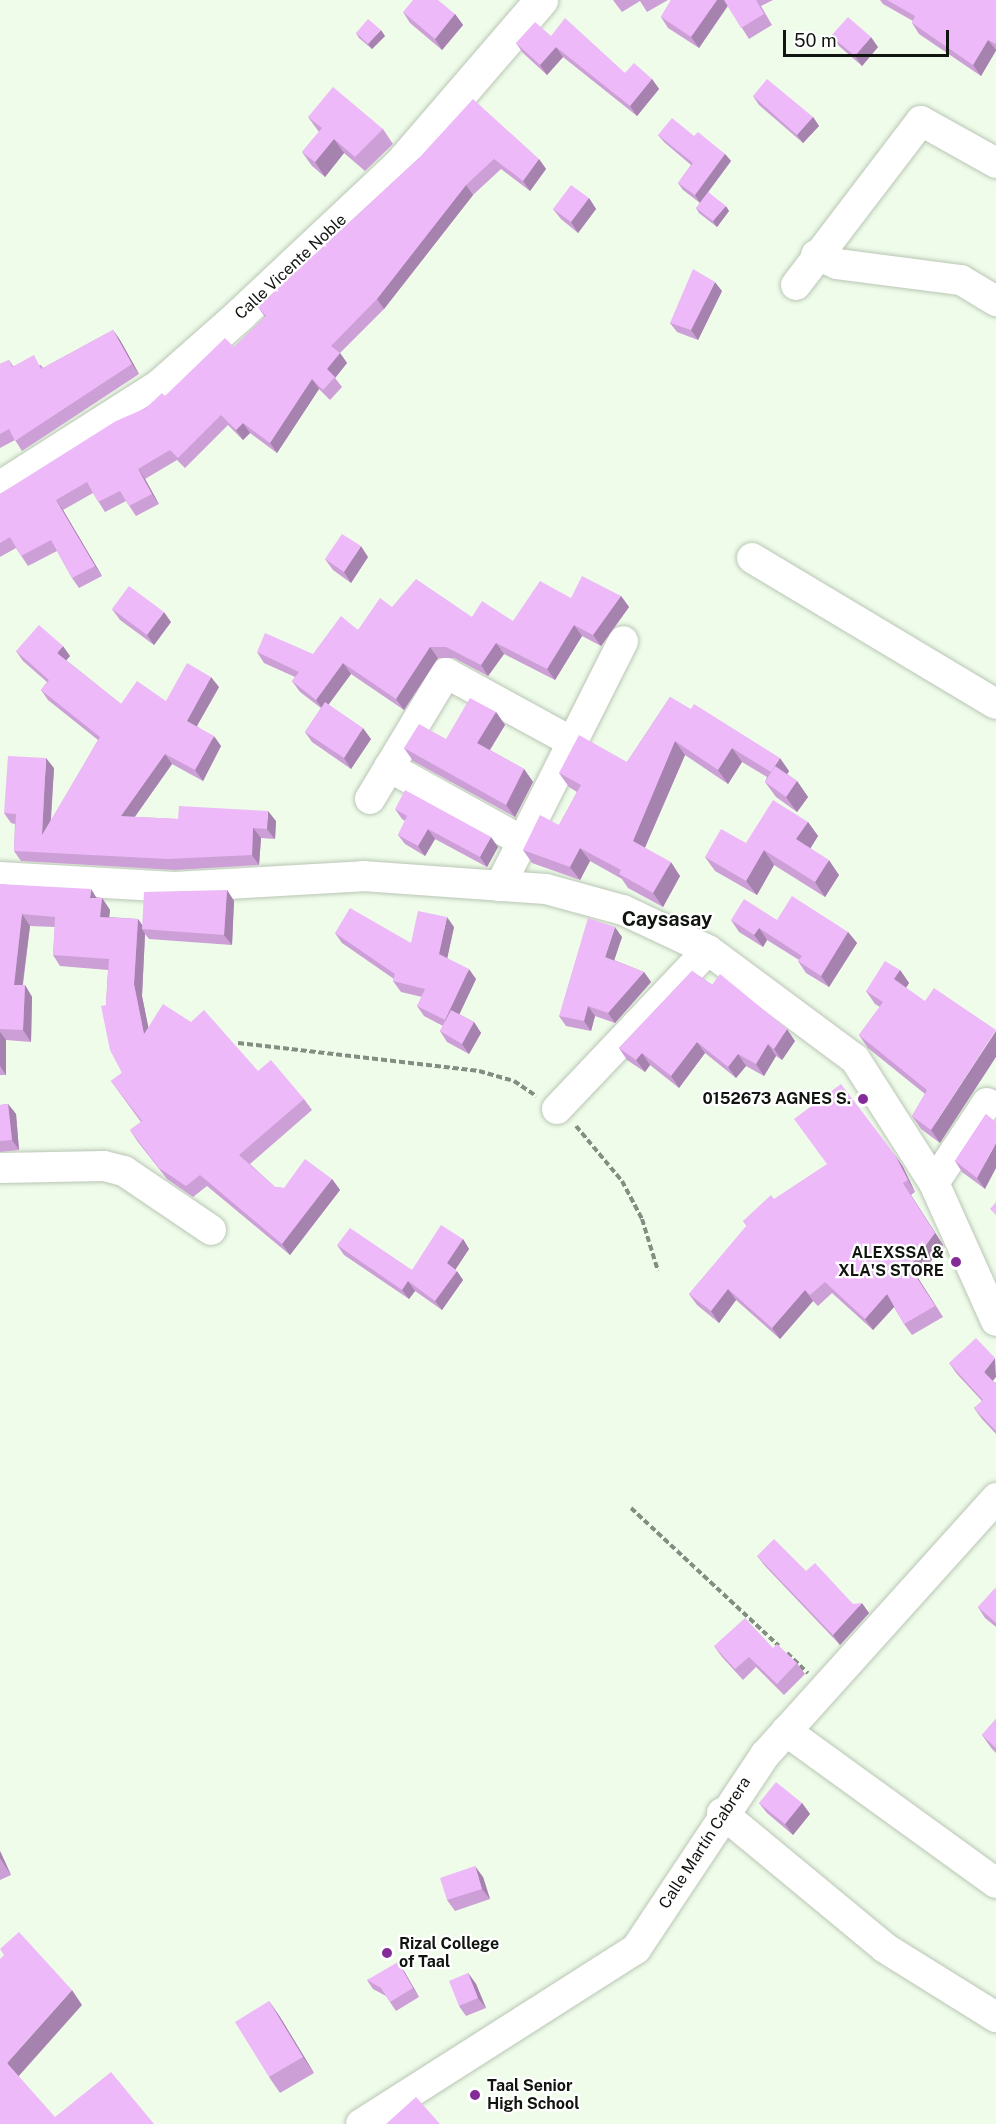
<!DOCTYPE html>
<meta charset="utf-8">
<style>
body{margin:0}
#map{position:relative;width:996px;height:2124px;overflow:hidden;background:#effcea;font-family:"Public Sans",sans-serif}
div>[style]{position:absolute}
.path>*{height:4px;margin-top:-2px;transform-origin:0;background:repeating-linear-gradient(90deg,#848d81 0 6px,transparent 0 9px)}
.roads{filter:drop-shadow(0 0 2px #bac6b5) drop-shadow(0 0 2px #bac6b5)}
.minor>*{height:30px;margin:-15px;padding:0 15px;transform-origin:15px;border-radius:15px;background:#fff}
.major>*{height:33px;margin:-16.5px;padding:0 16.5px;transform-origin:16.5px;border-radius:16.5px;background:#fff}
.wall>*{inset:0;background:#cc9fd6}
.shaded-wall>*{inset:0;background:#a682ae}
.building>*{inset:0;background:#edb9f9}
.dots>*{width:16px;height:16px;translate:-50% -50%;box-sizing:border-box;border:3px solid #fff;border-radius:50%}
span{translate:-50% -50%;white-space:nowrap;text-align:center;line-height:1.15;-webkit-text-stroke:4.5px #fff;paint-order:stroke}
.street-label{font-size:16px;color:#11150f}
.poi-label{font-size:16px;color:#11150f;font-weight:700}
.right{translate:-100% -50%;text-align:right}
.left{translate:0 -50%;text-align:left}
.quarter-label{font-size:20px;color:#11150f;font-weight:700}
.scale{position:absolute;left:783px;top:30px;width:166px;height:27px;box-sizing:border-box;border:3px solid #11150f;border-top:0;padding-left:8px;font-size:18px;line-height:21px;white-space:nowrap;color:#11150f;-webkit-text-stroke:4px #fff;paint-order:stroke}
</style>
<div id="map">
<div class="path">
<div style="left:238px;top:1043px;width:243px;rotate:6.6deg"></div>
<div style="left:479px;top:1071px;width:36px;rotate:16deg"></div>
<div style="left:514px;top:1081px;width:27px;rotate:34deg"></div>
<div style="left:576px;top:1126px;width:72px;rotate:50.1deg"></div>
<div style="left:622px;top:1181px;width:43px;rotate:62.2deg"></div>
<div style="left:642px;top:1219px;width:54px;rotate:72.9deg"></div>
<div style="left:631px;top:1508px;width:202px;rotate:43deg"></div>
<div style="left:787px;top:1653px;width:29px;rotate:44deg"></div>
</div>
<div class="roads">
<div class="minor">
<div style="left:816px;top:255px;width:23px;rotate:23deg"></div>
<div style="left:837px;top:264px;width:125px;rotate:7.4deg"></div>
<div style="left:961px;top:280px;width:41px;rotate:31deg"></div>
<div style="left:796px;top:285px;width:206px;rotate:-52.7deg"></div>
<div style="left:921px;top:121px;width:86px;rotate:29.2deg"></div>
<div style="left:752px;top:558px;width:284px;rotate:30.9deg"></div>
<div style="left:389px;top:767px;width:152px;rotate:29.1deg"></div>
<div style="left:370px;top:799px;width:147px;rotate:-58.9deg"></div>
<div style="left:446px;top:673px;width:144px;rotate:28.7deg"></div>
<div style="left:0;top:877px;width:175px;rotate:3.3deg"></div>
<div style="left:175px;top:887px;width:188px;rotate:-3.3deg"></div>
<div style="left:363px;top:876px;width:183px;rotate:4.1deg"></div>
<div style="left:546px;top:889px;width:80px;rotate:15.3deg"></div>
<div style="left:623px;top:910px;width:94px;rotate:25.2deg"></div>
<div style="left:708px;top:950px;width:183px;rotate:36.6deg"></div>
<div style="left:855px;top:1059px;width:147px;rotate:57.5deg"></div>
<div style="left:934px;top:1183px;width:151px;rotate:65.8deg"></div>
<div style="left:500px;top:886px;width:274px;rotate:-63.3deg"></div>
<div style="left:557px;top:1109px;width:219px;rotate:-46.5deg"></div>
<div style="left:0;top:1168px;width:104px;rotate:-1.1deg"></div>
<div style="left:104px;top:1166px;width:21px;rotate:14deg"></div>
<div style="left:124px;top:1171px;width:105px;rotate:34.1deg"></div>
<div style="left:934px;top:1183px;width:96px;rotate:-56.5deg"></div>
<div style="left:786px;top:1731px;width:259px;rotate:35.9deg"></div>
<div style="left:722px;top:1813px;width:212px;rotate:39.6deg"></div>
<div style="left:885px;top:1948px;width:131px;rotate:31.9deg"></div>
<div style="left:361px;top:2124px;width:326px;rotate:-32.5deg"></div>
<div style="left:636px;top:1949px;width:233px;rotate:-56.4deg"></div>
<div style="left:765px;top:1755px;width:346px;rotate:-48deg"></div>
</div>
<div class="major">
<div style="left:0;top:487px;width:190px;rotate:-32.5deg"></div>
<div style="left:160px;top:385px;width:106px;rotate:-41.5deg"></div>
<div style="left:239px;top:315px;width:219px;rotate:-43.2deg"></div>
<div style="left:399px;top:165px;width:218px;rotate:-49.3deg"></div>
</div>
</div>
<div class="wall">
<div style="clip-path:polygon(613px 0,668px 0,647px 12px,640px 1px,622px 12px)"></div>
<div style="clip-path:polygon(671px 0,773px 0,761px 6px,772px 25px,749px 39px,728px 6px,699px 48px,668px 28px,661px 17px)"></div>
<div style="clip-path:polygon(880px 0,996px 0,996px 51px,981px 76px,919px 34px,912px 23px,913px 21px,883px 4px)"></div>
<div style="clip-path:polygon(403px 12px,455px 14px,463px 25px,442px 50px,410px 23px)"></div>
<div style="clip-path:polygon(356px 33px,385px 36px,372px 49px,359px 38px)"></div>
<div style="clip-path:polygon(551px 36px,625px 73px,652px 79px,659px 89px,637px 116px,563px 57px,547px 75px,523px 53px,516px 43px)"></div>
<div style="clip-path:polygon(831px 36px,878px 47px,862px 66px,839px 46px)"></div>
<div style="clip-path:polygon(753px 96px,813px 117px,819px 126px,803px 143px,759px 105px)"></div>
<div style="clip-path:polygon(308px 117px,383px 129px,393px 144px,365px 171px,344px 153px,325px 177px,312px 166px,302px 152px,319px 132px)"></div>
<div style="clip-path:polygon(658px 135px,694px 136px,725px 154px,731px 161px,708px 192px,729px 211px,717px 227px,699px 213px,696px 208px,700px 203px,683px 190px,678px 183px,691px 165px,664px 142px)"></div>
<div style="clip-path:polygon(419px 158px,539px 159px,546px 169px,530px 191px,501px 169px,473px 195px,384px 309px,340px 353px,347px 363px,335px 378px,342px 387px,330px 400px,319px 389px,277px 453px,250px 433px,243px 440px,228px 425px,185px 468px,177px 460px,145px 479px,159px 504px,136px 516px,126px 501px,105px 512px,93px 493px,63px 510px,102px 576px,79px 588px,72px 578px,57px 551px,28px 566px,16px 548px,0 557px,0 494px,165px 396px,234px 347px,265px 317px,258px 307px)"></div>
<div style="clip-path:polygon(589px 198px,596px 209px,578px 233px,561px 219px,553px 209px)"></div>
<div style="clip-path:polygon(722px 291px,698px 340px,677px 332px,670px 323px)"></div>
<div style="clip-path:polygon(113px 330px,120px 340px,139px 374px,22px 451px,15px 440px,0 448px,0 364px,9px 360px,13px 366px,41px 365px,43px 368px)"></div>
<div style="clip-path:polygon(368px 557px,351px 583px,333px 570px,325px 559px)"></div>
<div style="clip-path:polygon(621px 596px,629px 607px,601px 646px,582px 636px,555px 680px,504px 654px,488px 676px,454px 658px,438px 658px,404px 710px,351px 674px,328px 704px,371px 739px,351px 769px,312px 742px,305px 732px,321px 708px,300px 692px,292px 681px,295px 677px,264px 663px,257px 652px,313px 654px,358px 630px,392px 607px,472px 617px,513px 621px,571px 598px)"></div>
<div style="clip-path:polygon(112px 609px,171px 622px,154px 645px,120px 620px)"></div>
<div style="clip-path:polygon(16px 651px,70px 656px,66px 660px,121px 704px,166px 701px,219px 687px,197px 726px,221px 746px,203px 781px,172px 764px,135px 817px,178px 819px,276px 821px,275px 839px,261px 838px,259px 865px,175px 870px,21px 861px,14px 851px,15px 824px,11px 823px,4px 813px,54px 768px,51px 821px,98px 740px,48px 700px,41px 690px,47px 682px,23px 661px)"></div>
<div style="clip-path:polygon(670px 697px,789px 771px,787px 774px,797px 781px,808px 797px,797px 812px,776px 797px,765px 782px,767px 777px,742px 762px,728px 784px,685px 755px,645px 848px,680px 876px,663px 907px,628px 888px,622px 879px,590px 861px,580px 880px,532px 863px,523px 850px,559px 825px,577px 792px,569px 787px,559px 773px,627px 762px)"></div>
<div style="clip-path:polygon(496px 712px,505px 725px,490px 750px,524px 769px,533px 782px,515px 817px,413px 761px,404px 748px,446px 739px)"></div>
<div style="clip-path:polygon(395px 809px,498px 847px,487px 867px,435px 839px,425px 856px,405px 844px,398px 835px,405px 821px,402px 819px)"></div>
<div style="clip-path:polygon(808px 822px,818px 836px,810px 848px,839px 875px,825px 897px,774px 865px,757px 895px,715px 871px,705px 857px,746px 843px)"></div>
<div style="clip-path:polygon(0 884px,102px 898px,110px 910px,109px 917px,138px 919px,142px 925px,227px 890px,234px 901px,232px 945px,149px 939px,145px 934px,142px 996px,148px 1027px,258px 1071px,304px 1099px,312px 1110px,250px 1164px,275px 1187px,284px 1188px,332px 1179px,340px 1190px,290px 1255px,207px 1186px,193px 1197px,167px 1179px,138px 1142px,130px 1130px,141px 1122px,111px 1081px,122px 1073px,106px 1005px,108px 970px,60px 966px,53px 955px,55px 927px,30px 926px,23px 985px,25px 985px,32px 997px,31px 1042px,6px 1040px,6px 1075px,0 1075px)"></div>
<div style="clip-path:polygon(731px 920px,777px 920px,848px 932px,857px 943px,829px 987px,806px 973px,798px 961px,799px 960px,767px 940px,763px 947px,739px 932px)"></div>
<div style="clip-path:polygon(454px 927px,447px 958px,476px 979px,459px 1014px,474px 1022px,481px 1033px,469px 1054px,447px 1042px,440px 1031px,443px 1026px,424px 1016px,417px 1006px,422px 997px,401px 992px,393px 981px,394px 979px,342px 943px,335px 933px,411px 943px)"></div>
<div style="clip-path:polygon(622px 937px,614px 960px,644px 972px,651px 982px,615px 1023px,595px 1016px,591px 1031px,566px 1026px,559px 1016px)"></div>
<div style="clip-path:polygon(900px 970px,909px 983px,906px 988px,940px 1143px,921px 1129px,912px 1116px,925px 1094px,868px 1048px,859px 1035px,880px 1007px,875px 1004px,866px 991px)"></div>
<div style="clip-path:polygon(692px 971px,795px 1041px,782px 1060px,776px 1056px,764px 1076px,746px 1066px,736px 1078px,705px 1053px,679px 1088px,650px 1065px,645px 1072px,627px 1060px,619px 1048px)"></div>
<div style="clip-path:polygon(8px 1104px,16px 1114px,19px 1150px,0 1152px,0 1105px)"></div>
<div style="clip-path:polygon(986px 1114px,985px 1189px,962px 1172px,955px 1161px)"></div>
<div style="clip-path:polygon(895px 1155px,903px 1167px,915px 1192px,911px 1195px,943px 1245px,918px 1278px,943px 1317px,912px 1335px,904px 1324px,894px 1307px,873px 1330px,832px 1293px,818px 1306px,813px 1301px,780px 1339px,736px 1300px,719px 1323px,697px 1305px,689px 1294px,747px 1226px,743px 1221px,774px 1199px)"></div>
<div style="clip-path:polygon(463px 1239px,469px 1249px,455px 1270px,463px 1280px,442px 1310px,415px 1291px,409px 1299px,344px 1255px,337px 1245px,412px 1270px)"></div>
<div style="clip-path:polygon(949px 1363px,993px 1381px,995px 1383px,996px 1382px,996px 1434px,982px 1419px,974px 1408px,982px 1401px,957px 1374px)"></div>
<div style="clip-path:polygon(757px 1556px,806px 1571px,853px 1604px,869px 1613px,840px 1645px,765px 1566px)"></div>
<div style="clip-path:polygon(996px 1589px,996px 1627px,985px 1618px,978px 1607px)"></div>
<div style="clip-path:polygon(714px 1646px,773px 1648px,797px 1663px,805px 1674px,784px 1695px,756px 1667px,743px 1680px,722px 1657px)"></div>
<div style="clip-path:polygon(996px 1719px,996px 1753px,992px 1749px,982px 1735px)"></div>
<div style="clip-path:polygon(759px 1803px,802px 1803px,810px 1814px,793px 1835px,767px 1813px)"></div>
<div style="clip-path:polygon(0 1851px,11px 1875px,0 1880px)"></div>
<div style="clip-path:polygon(483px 1877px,490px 1899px,455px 1911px,447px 1900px)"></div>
<div style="clip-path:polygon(404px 1971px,419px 1997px,396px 2011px,386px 1996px,373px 1989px,367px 1980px)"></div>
<div style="clip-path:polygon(468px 1973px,476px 1984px,486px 2008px,466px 2016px,459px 2006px)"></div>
<div style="clip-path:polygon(269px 2001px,280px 2017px,314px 2073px,280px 2093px,269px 2077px)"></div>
</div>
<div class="shaded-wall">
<div style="clip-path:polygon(717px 0,724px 0,728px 5px,699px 48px,691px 37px)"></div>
<div style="clip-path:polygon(455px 14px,463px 25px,442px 50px,435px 39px)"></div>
<div style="clip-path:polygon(381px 30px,385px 36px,372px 49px,368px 44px)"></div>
<div style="clip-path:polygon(871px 37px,878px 47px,862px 66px,855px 56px)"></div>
<div style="clip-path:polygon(988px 40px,996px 50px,981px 76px,973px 65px)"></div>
<div style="clip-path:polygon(556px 47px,563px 57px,547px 75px,540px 65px)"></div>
<div style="clip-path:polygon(652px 79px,659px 89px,637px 116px,630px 106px)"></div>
<div style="clip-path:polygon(813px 117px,819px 126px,803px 143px,797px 135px)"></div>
<div style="clip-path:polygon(334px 139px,344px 153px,325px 177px,315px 162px)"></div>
<div style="clip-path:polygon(725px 154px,731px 161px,700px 203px,695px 195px)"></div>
<div style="clip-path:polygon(539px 159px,546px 169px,530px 191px,523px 181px)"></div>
<div style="clip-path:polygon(466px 185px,473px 195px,384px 309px,377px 299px)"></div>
<div style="clip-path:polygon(589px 198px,596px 209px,578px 233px,571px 222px)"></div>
<div style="clip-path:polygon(726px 206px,729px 211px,717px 227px,713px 221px)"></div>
<div style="clip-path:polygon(715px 282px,722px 291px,698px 340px,691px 330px)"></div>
<div style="clip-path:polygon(113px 330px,120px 340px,139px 374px,132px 364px)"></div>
<div style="clip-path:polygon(340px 353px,347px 363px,335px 378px,327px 369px)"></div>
<div style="clip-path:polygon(312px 379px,319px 389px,277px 453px,270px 443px)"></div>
<div style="clip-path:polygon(243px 423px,250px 433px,243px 440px,236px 430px)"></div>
<div style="clip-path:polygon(138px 469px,145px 479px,159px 504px,152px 494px)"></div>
<div style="clip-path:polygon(56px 500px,63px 510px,102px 576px,95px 566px)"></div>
<div style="clip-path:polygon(361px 546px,368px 557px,351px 583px,344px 572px)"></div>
<div style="clip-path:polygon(621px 596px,629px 607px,601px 646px,593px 635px)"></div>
<div style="clip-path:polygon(164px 612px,171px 622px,154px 645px,147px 635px)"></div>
<div style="clip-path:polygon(574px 625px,582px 636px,555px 680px,547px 669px)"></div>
<div style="clip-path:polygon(496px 643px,504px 654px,488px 676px,481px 665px)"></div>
<div style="clip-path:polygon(63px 646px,70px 656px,64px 663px,57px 653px)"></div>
<div style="clip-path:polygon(430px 647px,438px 658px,404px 710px,396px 699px)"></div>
<div style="clip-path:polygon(343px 663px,351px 674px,324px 711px,316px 700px)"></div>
<div style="clip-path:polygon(211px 677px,219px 687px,194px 731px,187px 721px)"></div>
<div style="clip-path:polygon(496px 712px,505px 725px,486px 756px,477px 743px)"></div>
<div style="clip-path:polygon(363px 728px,371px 739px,351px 769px,344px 758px)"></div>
<div style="clip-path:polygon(214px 736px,221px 746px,203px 781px,195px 770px)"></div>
<div style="clip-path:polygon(675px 741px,685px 755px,642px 854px,633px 841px)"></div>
<div style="clip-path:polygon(732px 748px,742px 762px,728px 784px,718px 770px)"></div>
<div style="clip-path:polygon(165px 754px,172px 764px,128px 826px,121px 816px)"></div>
<div style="clip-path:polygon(46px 758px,54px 768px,49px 845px,42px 835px)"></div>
<div style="clip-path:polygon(780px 758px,789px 771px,781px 785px,771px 772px)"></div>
<div style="clip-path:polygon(524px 769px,533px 782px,515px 817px,506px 805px)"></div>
<div style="clip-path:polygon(797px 781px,808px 797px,797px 812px,786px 797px)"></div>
<div style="clip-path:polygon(268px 811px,276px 821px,275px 839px,267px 829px)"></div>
<div style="clip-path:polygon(808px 822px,818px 836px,807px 854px,796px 839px)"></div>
<div style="clip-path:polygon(253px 828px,261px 838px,259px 865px,252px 855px)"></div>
<div style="clip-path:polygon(428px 829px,435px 839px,425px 856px,418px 846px)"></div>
<div style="clip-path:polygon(491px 837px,498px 847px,487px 867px,480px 857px)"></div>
<div style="clip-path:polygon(580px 848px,590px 861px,580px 880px,570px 867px)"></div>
<div style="clip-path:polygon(764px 850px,774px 865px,757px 895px,746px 881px)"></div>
<div style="clip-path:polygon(829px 860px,839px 875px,825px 897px,815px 882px)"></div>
<div style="clip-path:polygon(671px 862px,680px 876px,663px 907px,653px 893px)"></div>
<div style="clip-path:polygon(91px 889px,98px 900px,90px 898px)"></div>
<div style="clip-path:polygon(227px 890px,234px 901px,232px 945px,224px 935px)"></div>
<div style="clip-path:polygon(102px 898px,110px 910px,108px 928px,100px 917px)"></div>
<div style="clip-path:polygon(22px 914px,30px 926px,21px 996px,14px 985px)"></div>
<div style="clip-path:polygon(447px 917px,454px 927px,446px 964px,439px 954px)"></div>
<div style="clip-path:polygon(138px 919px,145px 929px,142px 929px,145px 934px,142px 996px,152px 1045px,144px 1034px,134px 984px)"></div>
<div style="clip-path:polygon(615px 927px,622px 937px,612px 967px,605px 957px)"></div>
<div style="clip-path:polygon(759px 928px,767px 940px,763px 947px,754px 935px)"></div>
<div style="clip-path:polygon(848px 932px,857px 943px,829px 987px,821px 976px)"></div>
<div style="clip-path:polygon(469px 969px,476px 979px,452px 1030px,445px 1020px)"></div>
<div style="clip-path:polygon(900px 970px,909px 983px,903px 992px,894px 979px)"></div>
<div style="clip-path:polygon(644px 972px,651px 982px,615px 1023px,608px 1013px)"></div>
<div style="clip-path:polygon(25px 985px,32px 997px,31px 1042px,23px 1030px)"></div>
<div style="clip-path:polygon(588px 1006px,595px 1016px,591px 1031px,584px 1021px)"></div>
<div style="clip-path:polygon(474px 1022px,481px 1033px,469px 1054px,462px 1044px)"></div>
<div style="clip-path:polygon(787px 1029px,795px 1041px,782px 1060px,774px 1049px)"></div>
<div style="clip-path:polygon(996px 1031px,996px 1057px,940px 1143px,931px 1130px)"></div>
<div style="clip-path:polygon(0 1032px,6px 1040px,6px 1075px,0 1066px)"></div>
<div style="clip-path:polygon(697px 1042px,705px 1053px,679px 1088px,671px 1076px)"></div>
<div style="clip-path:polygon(768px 1044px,776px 1056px,764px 1076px,756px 1064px)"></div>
<div style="clip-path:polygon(642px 1053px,650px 1065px,645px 1072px,636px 1060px)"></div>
<div style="clip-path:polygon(738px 1054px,746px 1066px,736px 1078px,728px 1067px)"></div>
<div style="clip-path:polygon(8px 1104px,16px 1114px,19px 1150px,12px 1140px)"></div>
<div style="clip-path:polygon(996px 1143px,996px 1168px,985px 1189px,977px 1178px)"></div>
<div style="clip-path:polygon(895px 1155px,903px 1167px,915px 1192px,908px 1180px)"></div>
<div style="clip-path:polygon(332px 1179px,340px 1190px,290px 1255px,282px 1244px)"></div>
<div style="clip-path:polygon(903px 1183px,943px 1245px,918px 1278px,943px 1317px,910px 1267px)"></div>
<div style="clip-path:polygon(463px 1239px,469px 1249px,453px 1273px,447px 1263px)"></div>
<div style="clip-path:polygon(457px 1271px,463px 1280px,442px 1310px,435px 1301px)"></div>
<div style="clip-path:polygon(408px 1281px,415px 1291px,409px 1299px,402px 1290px)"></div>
<div style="clip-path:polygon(728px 1289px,736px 1300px,719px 1323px,711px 1311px)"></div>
<div style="clip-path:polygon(805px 1290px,813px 1301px,780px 1339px,772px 1328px)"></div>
<div style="clip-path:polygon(887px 1294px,895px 1306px,873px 1330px,865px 1319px)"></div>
<div style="clip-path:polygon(995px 1358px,996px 1377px,991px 1383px,984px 1372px)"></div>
<div style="clip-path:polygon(862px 1603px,869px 1613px,840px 1645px,833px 1635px)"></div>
<div style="clip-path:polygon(802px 1803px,810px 1814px,793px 1835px,785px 1824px)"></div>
<div style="clip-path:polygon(0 1851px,11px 1875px,0 1858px)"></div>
<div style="clip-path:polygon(475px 1866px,483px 1877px,490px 1899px,482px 1889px)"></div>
<div style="clip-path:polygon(398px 1962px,404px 1971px,419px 1997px,413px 1988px)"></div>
<div style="clip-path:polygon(468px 1973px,476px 1984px,486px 2008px,478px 1998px)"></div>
<div style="clip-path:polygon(72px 1990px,82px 2005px,17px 2078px,7px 2063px)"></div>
<div style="clip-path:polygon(269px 2001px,280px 2017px,314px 2073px,303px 2057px)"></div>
</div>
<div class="building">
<div style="clip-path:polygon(413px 0,438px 0,455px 14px,435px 39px,403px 12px)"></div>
<div style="clip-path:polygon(671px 0,717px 0,691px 37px,661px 17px)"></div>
<div style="clip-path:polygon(724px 0,756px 0,764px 14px,741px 28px)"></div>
<div style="clip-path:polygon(887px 0,996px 0,996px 44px,988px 40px,973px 65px,912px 23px,915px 16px)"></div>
<div style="clip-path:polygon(848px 17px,871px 37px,855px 56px,831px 36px)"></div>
<div style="clip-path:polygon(565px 18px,625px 73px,634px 63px,652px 79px,630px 106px,556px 47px,540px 65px,516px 43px,535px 22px,551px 36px)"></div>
<div style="clip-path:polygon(368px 19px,381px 30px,368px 44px,356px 33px)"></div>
<div style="clip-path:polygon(767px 79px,813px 117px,797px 135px,753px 96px)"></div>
<div style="clip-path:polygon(333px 87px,383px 129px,355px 157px,334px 139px,315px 162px,302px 152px,322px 128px,308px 117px)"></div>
<div style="clip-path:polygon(473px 99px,539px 159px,523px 181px,494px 159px,466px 185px,377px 299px,331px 346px,340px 353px,327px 369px,335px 377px,323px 390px,312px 379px,270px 443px,243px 423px,236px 430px,221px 415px,178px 458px,170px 450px,138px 469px,152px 494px,129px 506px,120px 491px,98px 502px,87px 482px,56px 500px,95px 566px,72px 578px,51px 540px,21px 556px,10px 537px,0 543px,0 494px,116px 421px,146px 408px,162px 393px,165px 396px,225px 338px,234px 347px,266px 316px,258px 307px,419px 158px)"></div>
<div style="clip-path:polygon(672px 118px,694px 136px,698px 132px,725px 154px,695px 195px,678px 183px,693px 163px,658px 135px)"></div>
<div style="clip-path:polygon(571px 185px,589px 198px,571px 222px,553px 209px)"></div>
<div style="clip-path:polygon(708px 192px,726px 206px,713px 221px,696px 208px)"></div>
<div style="clip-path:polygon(693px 269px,715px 282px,691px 330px,670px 323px)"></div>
<div style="clip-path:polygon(113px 330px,132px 364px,15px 441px,9px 429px,0 434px,0 364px,9px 360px,12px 367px,34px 355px,41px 369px)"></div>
<div style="clip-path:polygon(342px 534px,361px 546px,344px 572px,325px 559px)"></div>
<div style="clip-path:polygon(582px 576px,621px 596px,593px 635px,574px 625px,547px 669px,496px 643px,481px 665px,446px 647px,430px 647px,396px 699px,343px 663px,316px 700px,292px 681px,299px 672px,257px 652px,265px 633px,313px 654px,341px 616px,358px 630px,380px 598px,392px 607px,416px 579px,472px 617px,482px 601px,513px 621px,540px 581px,571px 598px)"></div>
<div style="clip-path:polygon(129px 586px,164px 612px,147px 635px,112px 609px)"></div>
<div style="clip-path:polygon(39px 625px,63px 646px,57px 653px,121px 704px,137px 681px,166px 701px,187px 663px,211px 677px,187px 721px,214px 736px,195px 770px,165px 754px,121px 816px,178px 819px,179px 806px,268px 811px,267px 829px,253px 828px,252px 855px,168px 859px,14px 851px,16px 814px,4px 813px,8px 756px,46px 758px,42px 835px,100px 737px,41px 690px,49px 680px,16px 651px)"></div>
<div style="clip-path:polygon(670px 697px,691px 709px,694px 704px,780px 758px,771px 772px,732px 748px,718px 770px,675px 741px,633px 841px,671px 862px,653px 893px,619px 874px,621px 870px,580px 848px,570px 867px,523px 850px,540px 815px,559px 825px,581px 785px,559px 773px,579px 735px,627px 762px)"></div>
<div style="clip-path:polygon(470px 698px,496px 712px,477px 743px,524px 769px,506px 805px,404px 748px,419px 724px,446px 739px)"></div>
<div style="clip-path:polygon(325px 702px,363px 728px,344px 758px,305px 732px)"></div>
<div style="clip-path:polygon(775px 766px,797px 781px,786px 797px,765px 782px)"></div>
<div style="clip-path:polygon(405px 790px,491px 837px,480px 857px,428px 829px,418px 846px,398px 835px,407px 816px,395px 809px)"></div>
<div style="clip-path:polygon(773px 800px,808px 822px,796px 839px,829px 860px,815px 882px,764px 850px,746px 881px,705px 857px,721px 829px,746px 843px)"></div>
<div style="clip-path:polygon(0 884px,91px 889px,90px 898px,102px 898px,100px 917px,138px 919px,134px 984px,144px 1034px,163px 1004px,191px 1022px,204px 1010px,258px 1071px,271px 1060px,304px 1099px,239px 1155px,275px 1187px,284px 1188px,305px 1159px,332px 1179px,282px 1244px,200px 1175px,186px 1186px,159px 1168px,130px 1130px,142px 1121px,111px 1081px,122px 1073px,110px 1050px,101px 1006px,106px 1005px,109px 959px,53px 955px,55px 917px,22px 914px,14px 985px,25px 985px,23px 1030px,0 1029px)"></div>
<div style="clip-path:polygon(227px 890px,224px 935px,142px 929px,144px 892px)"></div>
<div style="clip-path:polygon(792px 896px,848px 932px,821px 976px,798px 961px,802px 956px,759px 928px,754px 935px,731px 920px,744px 899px,777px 920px)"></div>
<div style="clip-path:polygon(350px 908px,411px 943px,418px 911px,447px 917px,439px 954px,469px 969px,445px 1020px,417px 1006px,425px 989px,393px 981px,395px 974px,335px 933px)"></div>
<div style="clip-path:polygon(588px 918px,615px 927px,605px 957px,644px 972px,608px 1013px,588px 1006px,584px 1021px,559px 1016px)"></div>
<div style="clip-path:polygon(885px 961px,900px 970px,894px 979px,925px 1001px,934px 988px,996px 1030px,931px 1130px,912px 1116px,927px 1090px,859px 1035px,883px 1002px,866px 991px)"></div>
<div style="clip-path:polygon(692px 971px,712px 985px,720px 974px,787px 1029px,774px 1049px,768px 1044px,756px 1064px,738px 1054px,728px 1067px,697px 1042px,671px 1076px,642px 1053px,636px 1060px,619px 1048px)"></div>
<div style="clip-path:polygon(451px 1010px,474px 1022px,462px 1044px,440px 1031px)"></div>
<div style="clip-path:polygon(841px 1084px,895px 1155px,908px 1180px,903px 1183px,935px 1233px,910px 1267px,935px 1306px,904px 1324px,887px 1294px,865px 1319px,825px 1282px,810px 1295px,805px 1290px,772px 1328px,728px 1289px,711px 1311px,689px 1294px,747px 1225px,743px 1221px,771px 1195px,774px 1199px,827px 1164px,794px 1119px)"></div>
<div style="clip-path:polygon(8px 1104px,12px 1140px,0 1141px,0 1105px)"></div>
<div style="clip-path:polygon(986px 1114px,996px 1122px,996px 1143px,977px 1178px,955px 1161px)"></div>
<div style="clip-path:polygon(996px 1202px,996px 1215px,990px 1209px)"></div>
<div style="clip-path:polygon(441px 1225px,463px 1239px,447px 1263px,457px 1271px,435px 1301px,408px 1281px,402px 1290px,337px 1245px,350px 1228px,412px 1270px)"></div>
<div style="clip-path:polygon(976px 1338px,995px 1358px,984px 1372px,995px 1383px,996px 1382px,996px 1431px,974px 1408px,983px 1400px,949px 1363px)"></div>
<div style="clip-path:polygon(774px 1539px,806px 1571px,815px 1563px,853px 1604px,862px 1603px,833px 1635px,757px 1556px)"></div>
<div style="clip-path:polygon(995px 1588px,996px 1589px,996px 1623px,978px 1607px)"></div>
<div style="clip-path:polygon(745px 1618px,773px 1648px,777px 1644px,797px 1663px,777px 1684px,749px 1657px,735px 1669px,714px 1646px)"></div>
<div style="clip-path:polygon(996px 1719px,996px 1748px,982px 1735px)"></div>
<div style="clip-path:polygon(776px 1782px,802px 1803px,785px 1824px,759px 1803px)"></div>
<div style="clip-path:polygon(475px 1866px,482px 1889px,447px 1900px,440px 1878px)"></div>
<div style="clip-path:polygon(19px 1932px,72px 1990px,7px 2063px,55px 2117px,111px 2072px,154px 2124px,0 2124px,0 1959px,4px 1955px,0 1949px)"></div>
<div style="clip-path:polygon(398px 1962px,413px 1988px,390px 2002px,381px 1988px,367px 1980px)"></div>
<div style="clip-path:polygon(468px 1973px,478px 1998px,459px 2006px,449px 1981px)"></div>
<div style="clip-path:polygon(269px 2001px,303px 2057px,269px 2077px,235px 2022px)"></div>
<div style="clip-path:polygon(416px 2097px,440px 2124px,386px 2124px)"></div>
</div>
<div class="dots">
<div style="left:863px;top:1099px;background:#842b98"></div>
<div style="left:956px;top:1262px;background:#842b98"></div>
<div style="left:387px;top:1953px;background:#842b98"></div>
<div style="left:475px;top:2095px;background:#842b98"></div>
</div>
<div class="street-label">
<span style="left:291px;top:267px;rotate:-43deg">Calle Vicente Noble</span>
<span style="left:705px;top:1843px;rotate:-57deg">Calle Martín Cabrera</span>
</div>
<div class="poi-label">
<span class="right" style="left:851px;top:1099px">0152673 AGNES S.</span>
<span class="right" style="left:944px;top:1262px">ALEXSSA &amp;<br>XLA'S STORE</span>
<span class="left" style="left:399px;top:1953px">Rizal College<br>of Taal</span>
<span class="left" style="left:487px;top:2095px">Taal Senior<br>High School</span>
</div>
<div class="quarter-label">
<span style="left:667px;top:919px">Caysasay</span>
</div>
<div class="scale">50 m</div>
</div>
